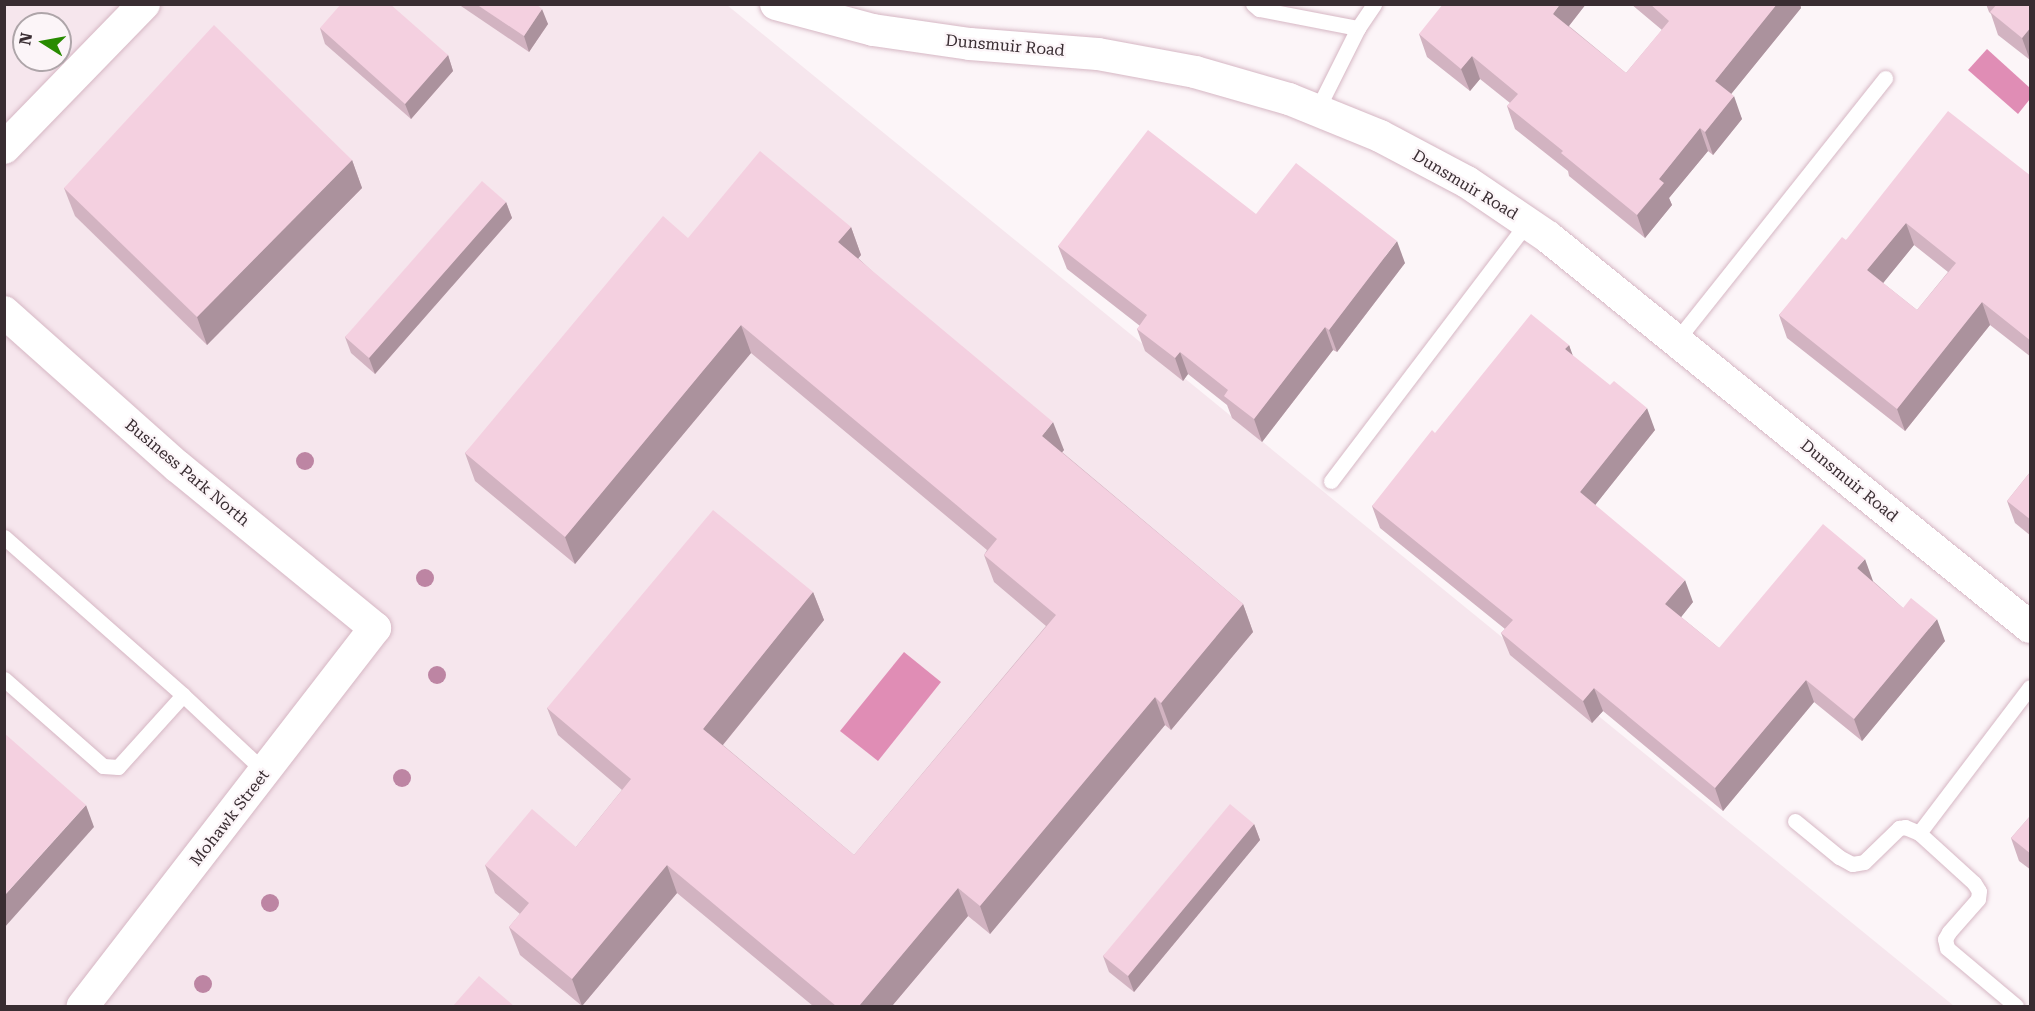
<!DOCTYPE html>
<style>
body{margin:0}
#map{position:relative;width:2035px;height:1011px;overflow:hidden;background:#fcf5f8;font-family:"Roboto Serif",serif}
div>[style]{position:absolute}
.built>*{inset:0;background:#f6e6ed}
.water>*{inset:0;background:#e08db5}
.roads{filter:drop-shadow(0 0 2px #d6b7c4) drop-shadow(0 0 2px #d6b7c4)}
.service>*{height:15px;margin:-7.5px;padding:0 7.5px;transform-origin:7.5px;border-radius:7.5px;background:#fff}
.minor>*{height:32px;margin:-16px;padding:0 16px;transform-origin:16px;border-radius:16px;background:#fff}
.trees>*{width:18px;height:18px;margin:-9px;border-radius:50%;background:#bd85a3}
.wall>*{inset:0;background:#d2b3c1}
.shaded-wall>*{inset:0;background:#ab929d}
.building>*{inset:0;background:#f4d0e0}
span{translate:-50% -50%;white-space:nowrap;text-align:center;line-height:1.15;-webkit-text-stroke:4.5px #fcf5f8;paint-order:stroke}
.street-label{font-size:16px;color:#392d32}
.frame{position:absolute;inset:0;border:6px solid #392d32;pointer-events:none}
.north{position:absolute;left:12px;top:12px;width:60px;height:60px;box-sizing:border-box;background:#fcf5f8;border:2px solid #aea5a9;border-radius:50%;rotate:281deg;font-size:16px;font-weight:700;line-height:24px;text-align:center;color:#392d32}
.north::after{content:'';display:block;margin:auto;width:21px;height:27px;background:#288b00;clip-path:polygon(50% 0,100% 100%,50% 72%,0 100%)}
</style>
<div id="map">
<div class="built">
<div style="clip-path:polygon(evenodd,5px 4px,727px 5px,1954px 1006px,5px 1006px,5px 4px,24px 24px,60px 24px,60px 60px,24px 60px,24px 24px)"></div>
</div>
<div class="water">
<div style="clip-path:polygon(1987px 49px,2030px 88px,2030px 99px,2018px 114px,1968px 70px)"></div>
<div style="clip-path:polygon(904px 652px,941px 682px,878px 761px,840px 731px)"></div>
</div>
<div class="roads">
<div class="service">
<div style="left:1253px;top:4px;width:8px;rotate:40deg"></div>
<div style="left:1259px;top:9px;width:101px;rotate:10.9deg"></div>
<div style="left:1317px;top:110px;width:92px;rotate:-63.4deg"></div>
<div style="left:1358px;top:28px;width:29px;rotate:-56deg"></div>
<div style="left:1676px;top:341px;width:336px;rotate:-51.5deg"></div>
<div style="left:1331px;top:481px;width:324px;rotate:-52.8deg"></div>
<div style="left:4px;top:537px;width:239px;rotate:41.4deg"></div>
<div style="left:4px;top:679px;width:132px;rotate:41.3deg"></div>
<div style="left:103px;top:766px;width:15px;rotate:4deg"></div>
<div style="left:118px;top:767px;width:97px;rotate:-47.9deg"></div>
<div style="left:183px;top:695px;width:112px;rotate:43.2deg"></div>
<div style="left:1795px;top:821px;width:57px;rotate:39.3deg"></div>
<div style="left:1839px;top:857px;width:15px;rotate:28deg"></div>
<div style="left:1852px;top:864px;width:12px;rotate:-9deg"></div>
<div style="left:1864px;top:862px;width:49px;rotate:-44.2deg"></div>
<div style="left:1899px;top:828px;width:6px;rotate:-9deg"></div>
<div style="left:1905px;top:827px;width:15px;rotate:23deg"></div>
<div style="left:1919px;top:833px;width:74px;rotate:42.3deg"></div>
<div style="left:1974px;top:883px;width:9px;rotate:58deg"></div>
<div style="left:1979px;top:891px;width:8px;rotate:97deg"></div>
<div style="left:1978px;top:899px;width:44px;rotate:131.3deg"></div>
<div style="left:1949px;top:932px;width:8px;rotate:120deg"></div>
<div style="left:1945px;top:939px;width:9px;rotate:77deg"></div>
<div style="left:1947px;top:948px;width:90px;rotate:40deg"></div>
<div style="left:1919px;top:833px;width:183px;rotate:-52.8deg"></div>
</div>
<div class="minor">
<div style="left:776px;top:4px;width:100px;rotate:15deg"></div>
<div style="left:873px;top:30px;width:98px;rotate:8.2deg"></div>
<div style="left:970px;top:44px;width:128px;rotate:4.5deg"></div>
<div style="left:1098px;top:54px;width:99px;rotate:10.5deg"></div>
<div style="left:1195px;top:72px;width:98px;rotate:16deg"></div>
<div style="left:1289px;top:99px;width:98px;rotate:22.1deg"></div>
<div style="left:1380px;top:136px;width:98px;rotate:27.9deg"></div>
<div style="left:1467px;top:182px;width:98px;rotate:34.2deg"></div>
<div style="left:1548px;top:237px;width:620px;rotate:38.98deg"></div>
<div style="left:4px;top:148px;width:201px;rotate:-45.8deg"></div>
<div style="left:4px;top:312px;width:232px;rotate:41.7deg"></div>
<div style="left:177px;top:466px;width:256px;rotate:39.3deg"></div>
<div style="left:375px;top:628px;width:478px;rotate:127.7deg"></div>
</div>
</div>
<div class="trees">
<div style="left:305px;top:461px"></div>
<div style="left:425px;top:578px"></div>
<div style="left:437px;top:675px"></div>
<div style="left:402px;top:778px"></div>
<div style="left:270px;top:903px"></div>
<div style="left:203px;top:984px"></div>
</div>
<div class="wall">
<div style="clip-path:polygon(458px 4px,536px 4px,548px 24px,529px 52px)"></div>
<div style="clip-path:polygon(1586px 4px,1569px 26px,1626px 73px,1662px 30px,1631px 4px,1800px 4px,1801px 8px,1731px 94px,1742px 119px,1713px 155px,1708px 151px,1669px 198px,1672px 205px,1645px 238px,1569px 176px,1568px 171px,1515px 129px,1507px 106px,1510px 103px,1480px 79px,1470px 91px,1427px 57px,1419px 34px)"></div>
<div style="clip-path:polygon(1986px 4px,2031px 4px,2030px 60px,1998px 35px,1991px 14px,1989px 12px)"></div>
<div style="clip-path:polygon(320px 28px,448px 55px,453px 71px,411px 119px,325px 44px)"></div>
<div style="clip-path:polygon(352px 160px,362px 188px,207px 345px,75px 216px,64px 188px)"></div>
<div style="clip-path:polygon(evenodd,2031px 176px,2031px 357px,1990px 325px,1905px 431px,1787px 338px,1779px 315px,1846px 240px,2031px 176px,1914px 245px,1948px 272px,1917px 310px,1883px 283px,1914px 245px)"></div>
<div style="clip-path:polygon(506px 202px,512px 218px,375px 374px,351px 353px,345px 337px)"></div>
<div style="clip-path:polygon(1256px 214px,1405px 263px,1337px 352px,1333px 350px,1262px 442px,1232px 418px,1227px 405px,1188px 374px,1183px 381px,1145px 351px,1137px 329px,1140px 326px,1067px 269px,1058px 246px)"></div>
<div style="clip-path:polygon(851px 227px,861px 255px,858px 258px,1064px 450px,1062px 452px,1243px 604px,1253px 632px,1171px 730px,1165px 725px,990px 934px,968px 916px,892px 1006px,813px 1006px,677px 893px,582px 1006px,520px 955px,509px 927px,520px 914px,495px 893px,485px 865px,576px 847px,622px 790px,558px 735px,547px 708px,813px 592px,824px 620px,723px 745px,854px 855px,1046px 626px,994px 582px,984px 555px,987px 550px,751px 353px,575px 564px,475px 481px,465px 453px,688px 238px)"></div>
<div style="clip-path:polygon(1569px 345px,1572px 355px,1655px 430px,1595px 505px,1693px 602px,1681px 617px,1719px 648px,1873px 581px,1903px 608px,1945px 641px,1862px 741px,1814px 702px,1723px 811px,1603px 711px,1592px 723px,1510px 655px,1501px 633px,1505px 629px,1380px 528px,1372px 506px)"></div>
<div style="clip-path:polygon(2031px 471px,2031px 536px,2015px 523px,2007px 501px)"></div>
<div style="clip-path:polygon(2031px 815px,2031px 870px,2019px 861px,2011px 838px)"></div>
<div style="clip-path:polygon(1254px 824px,1260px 840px,1134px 992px,1109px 972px,1103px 956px)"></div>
</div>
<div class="shaded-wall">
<div style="clip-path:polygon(1560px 4px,1586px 4px,1561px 36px,1553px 14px)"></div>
<div style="clip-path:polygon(1777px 4px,1800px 4px,1801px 8px,1723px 104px,1715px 81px)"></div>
<div style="clip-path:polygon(542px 9px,548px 24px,529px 52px,524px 36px)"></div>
<div style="clip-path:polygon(2031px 27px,2031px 59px,2030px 60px,2022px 38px)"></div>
<div style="clip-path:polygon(448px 55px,453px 71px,411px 119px,405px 104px)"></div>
<div style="clip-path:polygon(1472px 56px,1480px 79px,1470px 91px,1461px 69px)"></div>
<div style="clip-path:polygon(1734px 96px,1742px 119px,1713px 155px,1705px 132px)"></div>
<div style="clip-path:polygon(1700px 128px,1708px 151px,1669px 198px,1672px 205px,1645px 238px,1637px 215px,1659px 179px)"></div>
<div style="clip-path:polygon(352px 160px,362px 188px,207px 345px,197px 317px)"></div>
<div style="clip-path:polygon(506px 202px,512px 218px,375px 374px,369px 358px)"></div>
<div style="clip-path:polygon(1906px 223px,1914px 245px,1875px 293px,1867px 270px)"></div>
<div style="clip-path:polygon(851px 227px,861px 255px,849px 270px,838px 242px)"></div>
<div style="clip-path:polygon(1397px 241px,1405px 263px,1337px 352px,1329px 330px)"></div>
<div style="clip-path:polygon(1982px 302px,1990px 325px,1905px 431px,1897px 409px)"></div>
<div style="clip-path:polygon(741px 325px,751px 353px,575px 564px,565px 537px)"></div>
<div style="clip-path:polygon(1325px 327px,1333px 350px,1262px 442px,1254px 419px)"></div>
<div style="clip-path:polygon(1569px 345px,1577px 367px,1565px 349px)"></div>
<div style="clip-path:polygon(1180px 352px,1188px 374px,1183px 381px,1175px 358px)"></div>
<div style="clip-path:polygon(1647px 408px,1655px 430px,1588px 514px,1580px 492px)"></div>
<div style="clip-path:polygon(1053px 422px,1064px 450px,1052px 464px,1042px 436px)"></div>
<div style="clip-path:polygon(1865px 559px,1873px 581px,1865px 591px,1857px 568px)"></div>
<div style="clip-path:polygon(1685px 580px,1693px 602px,1674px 626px,1665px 604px)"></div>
<div style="clip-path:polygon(813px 592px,824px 620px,713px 757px,703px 729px)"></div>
<div style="clip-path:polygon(1243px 604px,1253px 632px,1171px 730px,1161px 703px)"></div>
<div style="clip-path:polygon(1937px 619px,1945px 641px,1862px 741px,1854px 719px)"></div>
<div style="clip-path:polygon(1806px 680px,1814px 702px,1723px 811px,1715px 788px)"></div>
<div style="clip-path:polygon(1594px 688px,1603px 711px,1592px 723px,1583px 701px)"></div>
<div style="clip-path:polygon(1155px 697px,1165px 725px,990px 934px,980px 906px)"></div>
<div style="clip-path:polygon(86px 805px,94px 827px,4px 928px,4px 896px)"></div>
<div style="clip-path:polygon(1254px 824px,1260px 840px,1134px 992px,1128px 976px)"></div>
<div style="clip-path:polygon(667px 865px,677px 893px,582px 1006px,572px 979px)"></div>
<div style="clip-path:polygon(958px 888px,968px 916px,892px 1006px,859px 1006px)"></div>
</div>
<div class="building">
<div style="clip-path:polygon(341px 4px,390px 4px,448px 55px,405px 104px,320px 28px)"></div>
<div style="clip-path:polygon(476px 4px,536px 4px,542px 9px,524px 36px)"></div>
<div style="clip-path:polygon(1443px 4px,1560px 4px,1553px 14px,1626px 73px,1669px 21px,1650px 4px,1777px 4px,1715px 81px,1734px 96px,1705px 132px,1700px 128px,1659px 179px,1664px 183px,1637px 215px,1561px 153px,1563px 151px,1507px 106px,1518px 94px,1472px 56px,1461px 69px,1419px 34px)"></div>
<div style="clip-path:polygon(1997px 4px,2031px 4px,2031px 27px,2022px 38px,1990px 12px)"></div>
<div style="clip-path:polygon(214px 25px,352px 160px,197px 317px,64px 188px)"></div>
<div style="clip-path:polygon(evenodd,1948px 111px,2031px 176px,2031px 341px,1982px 302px,1897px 409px,1779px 315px,1842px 237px,1846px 240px,1948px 111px,1906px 223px,1956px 263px,1917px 310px,1867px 270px,1906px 223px)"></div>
<div style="clip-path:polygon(1148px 130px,1256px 214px,1296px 163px,1397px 241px,1329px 330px,1325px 327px,1254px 419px,1224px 396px,1228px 390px,1180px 352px,1175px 358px,1137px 329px,1147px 315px,1058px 246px)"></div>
<div style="clip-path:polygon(760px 151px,851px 227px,838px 242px,1053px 422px,1042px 436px,1243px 604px,1161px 703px,1155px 697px,980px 906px,958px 888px,859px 1006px,836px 1006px,667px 865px,572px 979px,509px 927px,529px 903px,485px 865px,532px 809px,576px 847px,631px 779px,547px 708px,713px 510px,813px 592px,703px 729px,854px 855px,1056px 615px,984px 555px,997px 539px,741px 325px,565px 537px,465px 453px,663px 216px,688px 238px)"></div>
<div style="clip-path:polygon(482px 181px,506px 202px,369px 358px,345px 337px)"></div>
<div style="clip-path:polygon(1531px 314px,1569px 345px,1565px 349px,1610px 385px,1614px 381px,1647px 408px,1580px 492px,1685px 580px,1665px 604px,1719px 648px,1823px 524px,1865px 559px,1857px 568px,1903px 608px,1911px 598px,1937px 619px,1854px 719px,1806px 680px,1715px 788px,1594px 688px,1583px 701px,1501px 633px,1513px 620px,1372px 506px,1432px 430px,1435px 433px)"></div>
<div style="clip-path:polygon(2031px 471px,2031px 520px,2007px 501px)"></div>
<div style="clip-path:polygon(4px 733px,86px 805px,4px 896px)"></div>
<div style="clip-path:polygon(1230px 804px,1254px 824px,1128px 976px,1103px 956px)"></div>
<div style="clip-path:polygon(2031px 815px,2031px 854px,2011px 838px)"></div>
<div style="clip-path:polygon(479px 976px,514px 1006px,453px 1006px)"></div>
</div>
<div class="street-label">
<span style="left:1005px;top:46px;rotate:5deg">Dunsmuir Road</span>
<span style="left:1465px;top:185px;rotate:31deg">Dunsmuir Road</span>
<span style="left:187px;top:473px;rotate:40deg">Business Park North</span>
<span style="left:1849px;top:481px;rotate:39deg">Dunsmuir Road</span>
<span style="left:230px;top:818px;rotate:-52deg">Mohawk Street</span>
</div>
<div class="frame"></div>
<div class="north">N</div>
</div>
